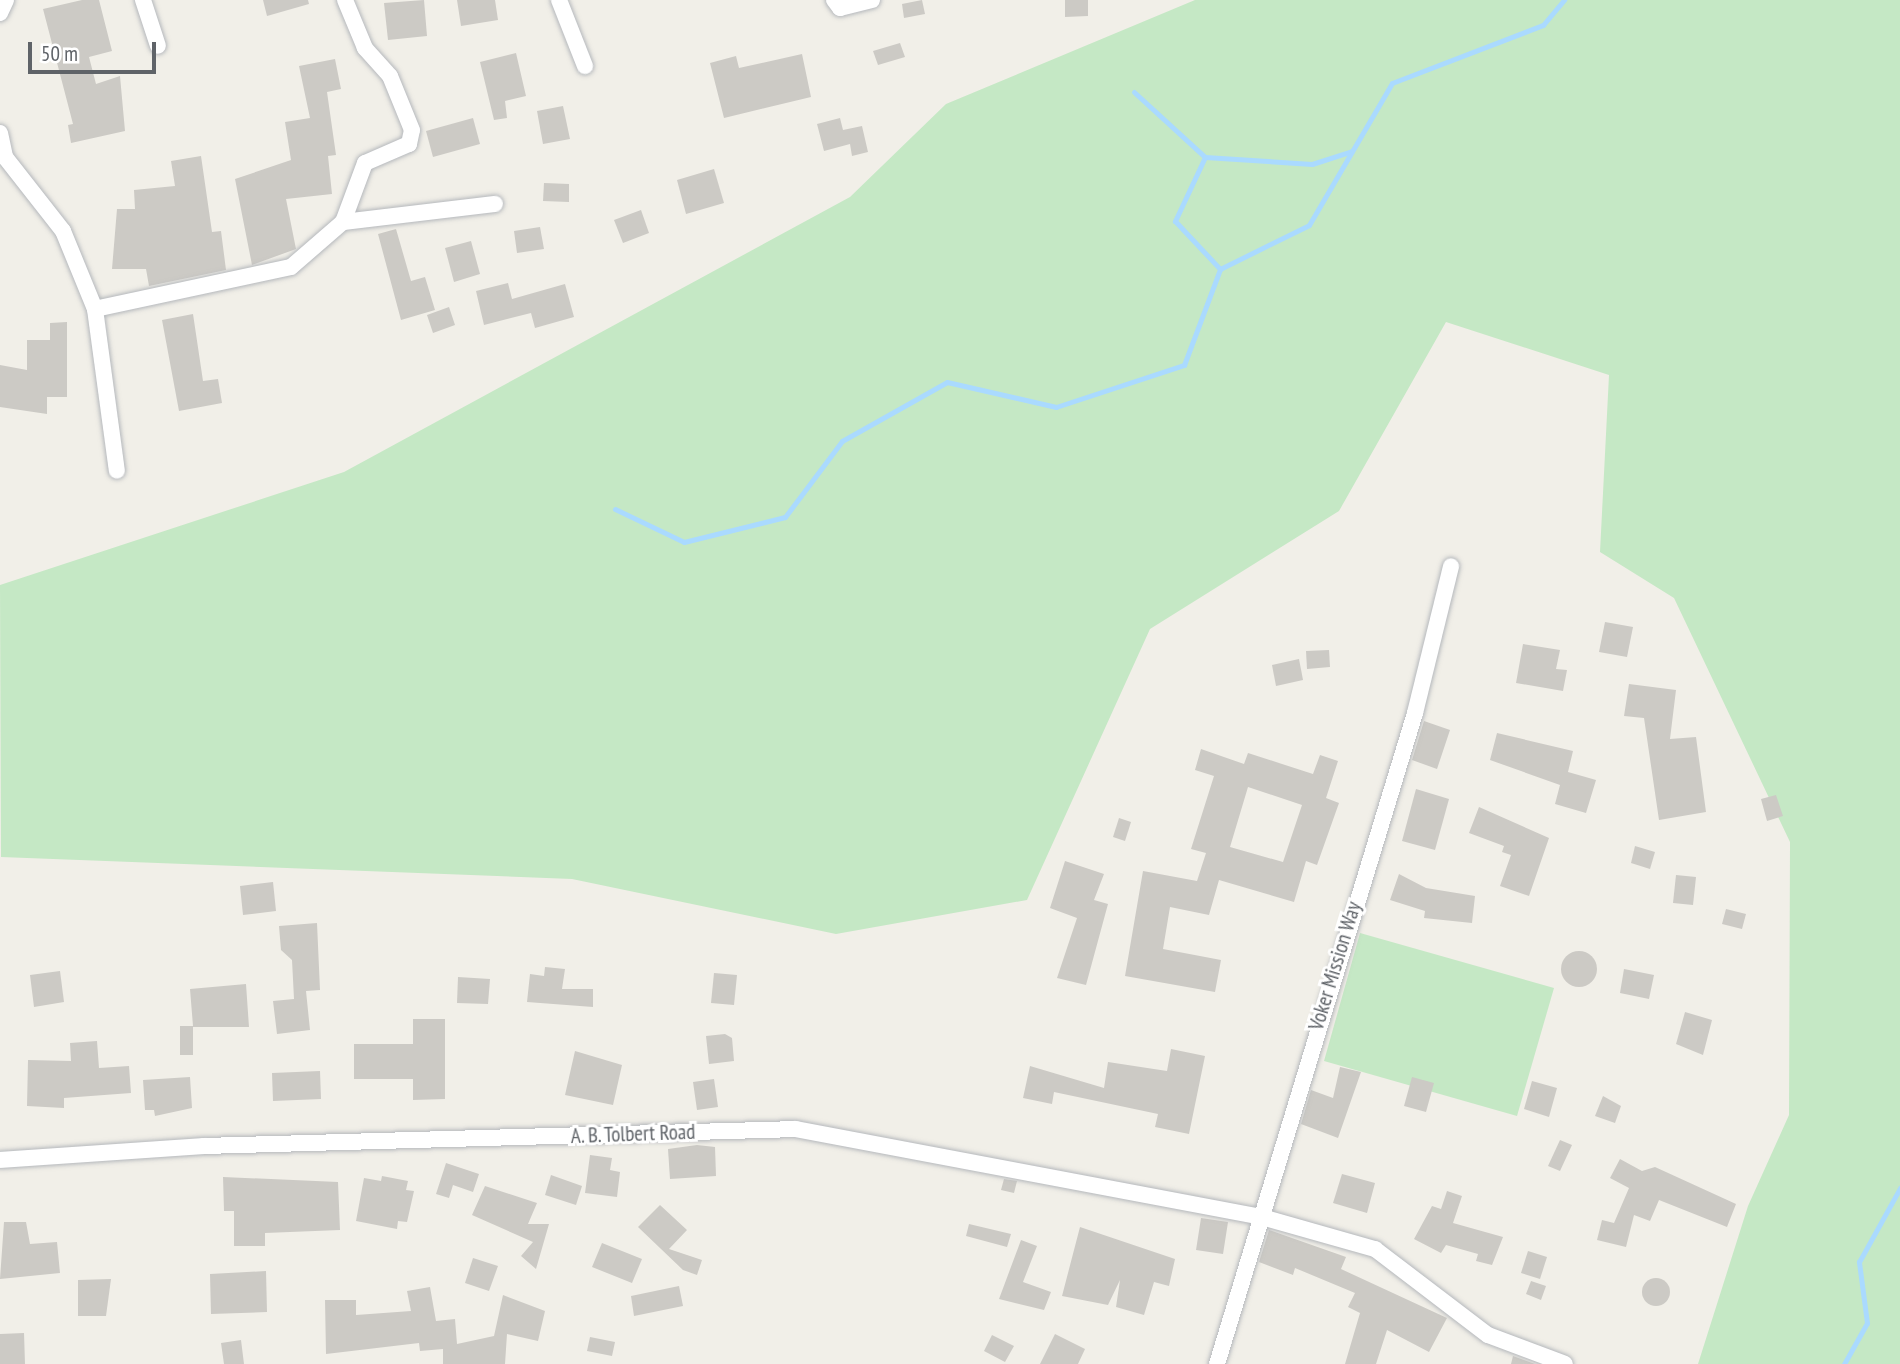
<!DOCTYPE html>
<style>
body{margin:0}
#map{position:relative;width:1900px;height:1364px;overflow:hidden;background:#f1efe8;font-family:"PT Sans Narrow",sans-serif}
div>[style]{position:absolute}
.green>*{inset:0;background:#c5e8c5}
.stream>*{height:5px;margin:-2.5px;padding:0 2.5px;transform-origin:2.5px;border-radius:2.5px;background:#aadaff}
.building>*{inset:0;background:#cccac5}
.round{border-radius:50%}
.roads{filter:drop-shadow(0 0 2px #b5b8bc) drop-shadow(0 0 2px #b5b8bc)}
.minor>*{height:16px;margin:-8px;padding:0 8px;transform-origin:8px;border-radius:8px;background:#fff}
span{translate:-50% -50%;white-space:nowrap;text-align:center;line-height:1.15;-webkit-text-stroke:6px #fff;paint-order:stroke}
.street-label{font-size:21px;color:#5f6368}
.scale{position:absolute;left:28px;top:42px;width:128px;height:32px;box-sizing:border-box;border:4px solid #5f6368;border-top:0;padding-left:9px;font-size:21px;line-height:24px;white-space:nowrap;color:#5f6368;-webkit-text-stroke:5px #fff;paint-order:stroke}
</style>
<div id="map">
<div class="green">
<div style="clip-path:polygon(1195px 0,1900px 0,1900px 1364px,1698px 1364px,1748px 1206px,1789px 1115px,1790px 842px,1674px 598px,1600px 552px,1609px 375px,1446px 322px,1339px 511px,1150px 629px,1027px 900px,836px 934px,572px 879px,1px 857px,0 585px,344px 472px,850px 197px,946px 104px)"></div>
<div style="clip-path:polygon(1360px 933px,1554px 988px,1517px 1116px,1324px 1061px)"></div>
</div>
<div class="stream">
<div style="left:1134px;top:92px;width:96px;rotate:42.5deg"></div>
<div style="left:1205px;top:157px;width:107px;rotate:3.7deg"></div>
<div style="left:1312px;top:164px;width:42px;rotate:-18deg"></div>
<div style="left:1205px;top:157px;width:71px;rotate:115.1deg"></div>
<div style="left:1175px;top:221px;width:66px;rotate:46.8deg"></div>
<div style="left:615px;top:509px;width:76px;rotate:25.6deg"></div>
<div style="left:684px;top:542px;width:104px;rotate:-13.9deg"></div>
<div style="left:785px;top:517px;width:95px;rotate:-53.1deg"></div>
<div style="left:842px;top:441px;width:120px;rotate:-29.3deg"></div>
<div style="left:947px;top:382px;width:112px;rotate:12.9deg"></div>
<div style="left:1056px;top:407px;width:135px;rotate:-18.2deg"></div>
<div style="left:1184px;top:365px;width:103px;rotate:-69.4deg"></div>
<div style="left:1220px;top:269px;width:99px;rotate:-26.3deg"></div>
<div style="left:1309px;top:225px;width:164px;rotate:-59.7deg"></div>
<div style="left:1392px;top:83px;width:162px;rotate:-21deg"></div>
<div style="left:1543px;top:25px;width:33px;rotate:-50deg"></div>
<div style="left:1844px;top:1364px;width:47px;rotate:-60.7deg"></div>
<div style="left:1867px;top:1323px;width:62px;rotate:-97.5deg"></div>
<div style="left:1859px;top:1262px;width:85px;rotate:-61deg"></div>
</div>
<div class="building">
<div style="clip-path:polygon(82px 0,99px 0,112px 51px,89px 57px,96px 84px,120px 76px,125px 131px,71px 143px,68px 125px,73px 124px,43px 9px)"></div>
<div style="clip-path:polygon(263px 0,308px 0,309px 4px,267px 16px)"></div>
<div style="clip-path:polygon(424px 0,427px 36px,388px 40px,384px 3px)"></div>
<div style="clip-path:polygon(457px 0,495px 0,498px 20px,461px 26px)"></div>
<div style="clip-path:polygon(922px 0,925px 14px,904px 18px,902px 4px)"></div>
<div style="clip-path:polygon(1065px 0,1088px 0,1088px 16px,1065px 17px)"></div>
<div style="clip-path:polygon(900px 43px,905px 57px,878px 65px,873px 51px)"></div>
<div style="clip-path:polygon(516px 53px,526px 96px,505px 101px,507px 118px,494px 120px,480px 62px)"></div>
<div style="clip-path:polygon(802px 54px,811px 97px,724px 118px,710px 63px,736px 56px,739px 68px)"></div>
<div style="clip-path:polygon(335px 59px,341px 89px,327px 92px,336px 155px,328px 156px,332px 194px,286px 199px,296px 249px,252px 265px,235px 179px,291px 160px,285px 122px,310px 118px,299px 66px)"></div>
<div style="clip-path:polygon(563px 106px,570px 139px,543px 144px,537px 111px)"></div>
<div style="clip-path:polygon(473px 118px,480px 144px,433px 157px,426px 131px)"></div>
<div style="clip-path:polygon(840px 118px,843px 130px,862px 126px,868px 152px,852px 156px,850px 144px,824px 151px,817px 124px)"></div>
<div style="clip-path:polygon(201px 156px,212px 232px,221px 231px,226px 270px,149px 286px,146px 269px,112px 269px,117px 209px,135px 209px,134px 190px,175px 186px,171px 161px)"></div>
<div style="clip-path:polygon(714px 169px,724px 203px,686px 214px,677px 180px)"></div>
<div style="clip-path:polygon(544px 183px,569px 184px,569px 202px,543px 201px)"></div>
<div style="clip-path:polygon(641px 210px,649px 233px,623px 243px,614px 220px)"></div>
<div style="clip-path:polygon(540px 227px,544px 249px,517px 253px,514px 231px)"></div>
<div style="clip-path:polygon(396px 229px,411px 281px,425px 277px,435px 310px,401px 320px,378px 234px)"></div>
<div style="clip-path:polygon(471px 241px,480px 274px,454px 282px,445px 248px)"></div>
<div style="clip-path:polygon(508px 283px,512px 299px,565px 284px,574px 317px,535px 328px,531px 313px,484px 325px,476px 291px)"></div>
<div style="clip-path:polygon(449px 307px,455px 325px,433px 333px,427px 315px)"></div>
<div style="clip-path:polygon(193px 314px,203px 381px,218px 379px,222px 403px,179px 411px,162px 320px)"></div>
<div style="clip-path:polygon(67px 322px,67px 397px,47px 397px,47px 414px,0 407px,0 365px,27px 370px,27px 340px,50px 340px,50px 323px)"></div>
<div style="clip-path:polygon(1605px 622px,1633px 627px,1627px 657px,1599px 652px)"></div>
<div style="clip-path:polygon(1523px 644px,1560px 650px,1556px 669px,1567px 670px,1563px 691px,1516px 683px)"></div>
<div style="clip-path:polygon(1329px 650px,1330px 667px,1307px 669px,1306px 651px)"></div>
<div style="clip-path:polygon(1299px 659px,1303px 680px,1276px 686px,1272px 665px)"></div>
<div style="clip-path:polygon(1629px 684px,1676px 690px,1670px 739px,1696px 737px,1706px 812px,1659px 820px,1644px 718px,1624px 716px)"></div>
<div style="clip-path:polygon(1424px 721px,1450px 730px,1437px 769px,1412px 760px)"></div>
<div style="clip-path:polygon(1497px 733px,1573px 751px,1568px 772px,1596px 780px,1586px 813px,1555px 804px,1560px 785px,1490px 760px)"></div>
<div style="clip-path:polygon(evenodd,1201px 749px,1244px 764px,1248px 753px,1313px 774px,1320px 755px,1338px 761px,1326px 798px,1339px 803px,1317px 865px,1306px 861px,1294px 902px,1219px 880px,1209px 915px,1170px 907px,1163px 949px,1221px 960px,1215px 992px,1125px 976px,1143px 871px,1197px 881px,1206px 853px,1191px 849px,1214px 776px,1195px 770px,1201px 749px,1248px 787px,1302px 805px,1283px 862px,1230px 847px,1248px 787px)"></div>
<div style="clip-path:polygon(1416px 789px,1449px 799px,1435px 850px,1402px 841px)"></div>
<div style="clip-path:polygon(1776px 795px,1783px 816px,1767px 821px,1761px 799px)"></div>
<div style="clip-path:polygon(1479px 807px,1549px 838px,1529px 896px,1500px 886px,1511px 855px,1502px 852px,1504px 846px,1469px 833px)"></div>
<div style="clip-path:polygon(1119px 818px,1131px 822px,1125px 841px,1113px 837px)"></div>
<div style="clip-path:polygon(1635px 846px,1655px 852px,1650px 869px,1631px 863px)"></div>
<div style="clip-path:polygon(1065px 861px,1104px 874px,1094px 900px,1108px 904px,1086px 985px,1057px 978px,1077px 918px,1050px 908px)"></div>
<div style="clip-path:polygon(1399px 874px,1426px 888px,1475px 896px,1472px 923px,1424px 918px,1425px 911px,1390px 900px)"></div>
<div style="clip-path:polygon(1676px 875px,1696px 877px,1693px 905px,1673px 903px)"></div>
<div style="clip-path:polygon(273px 882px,276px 911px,243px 915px,240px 886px)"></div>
<div style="clip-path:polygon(1726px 909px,1746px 914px,1742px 929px,1722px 924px)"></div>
<div style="clip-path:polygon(317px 923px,320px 990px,306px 991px,310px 1030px,277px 1034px,273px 1001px,294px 999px,292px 960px,281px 950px,279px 926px)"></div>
<div class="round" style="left:1561px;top:951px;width:36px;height:36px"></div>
<div style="clip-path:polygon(545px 967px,565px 969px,562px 989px,593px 989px,593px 1007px,527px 1002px,530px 974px,544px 976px)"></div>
<div style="clip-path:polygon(1624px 969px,1654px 975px,1649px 999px,1620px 993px)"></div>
<div style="clip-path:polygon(60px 971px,64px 1002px,34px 1007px,30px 975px)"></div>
<div style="clip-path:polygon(714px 973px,737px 975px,734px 1005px,711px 1003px)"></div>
<div style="clip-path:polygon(458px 977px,490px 979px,488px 1004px,457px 1003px)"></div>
<div style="clip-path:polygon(246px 984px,249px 1027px,193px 1027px,193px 1055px,180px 1055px,180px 1026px,193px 1026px,190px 989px)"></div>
<div style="clip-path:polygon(1685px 1012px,1712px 1020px,1703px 1055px,1676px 1044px)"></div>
<div style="clip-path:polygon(413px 1019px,445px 1019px,445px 1099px,413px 1100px,413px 1079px,354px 1079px,354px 1044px,413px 1044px)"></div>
<div style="clip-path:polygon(725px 1034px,732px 1038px,734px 1061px,709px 1064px,706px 1036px)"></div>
<div style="clip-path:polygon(97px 1041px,99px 1068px,129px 1066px,131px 1093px,64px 1098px,64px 1108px,27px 1106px,28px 1060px,71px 1061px,70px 1043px)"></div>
<div style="clip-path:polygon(1171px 1049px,1205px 1056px,1189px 1134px,1155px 1127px,1158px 1114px,1054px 1092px,1052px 1104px,1023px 1098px,1030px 1066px,1104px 1088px,1108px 1062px,1167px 1071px)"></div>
<div style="clip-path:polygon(575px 1051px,622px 1065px,613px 1105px,565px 1095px)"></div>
<div style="clip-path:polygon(1340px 1067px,1361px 1072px,1338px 1138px,1301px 1124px,1311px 1090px,1333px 1098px)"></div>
<div style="clip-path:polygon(320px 1071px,321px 1099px,273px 1101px,272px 1073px)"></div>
<div style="clip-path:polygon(190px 1077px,192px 1108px,155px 1116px,154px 1110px,145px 1110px,143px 1080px)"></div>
<div style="clip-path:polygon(1412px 1077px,1434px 1083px,1426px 1112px,1404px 1106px)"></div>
<div style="clip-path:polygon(714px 1079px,718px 1107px,697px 1110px,693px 1082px)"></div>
<div style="clip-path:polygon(1532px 1081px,1557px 1088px,1549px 1117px,1524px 1109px)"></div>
<div style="clip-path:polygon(1603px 1096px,1621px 1106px,1615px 1123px,1595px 1116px)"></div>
<div style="clip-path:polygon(1560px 1140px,1572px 1145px,1560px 1171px,1548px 1166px)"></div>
<div style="clip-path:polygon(697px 1145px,715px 1147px,716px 1176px,670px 1179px,668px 1149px)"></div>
<div style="clip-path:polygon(590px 1155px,612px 1158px,610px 1170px,620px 1172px,617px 1197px,585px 1193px)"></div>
<div style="clip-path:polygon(1620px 1159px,1642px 1171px,1655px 1167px,1736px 1204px,1727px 1227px,1659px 1200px,1650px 1221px,1634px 1215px,1626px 1247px,1597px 1240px,1602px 1220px,1614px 1223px,1629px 1188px,1610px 1178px)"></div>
<div style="clip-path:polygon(446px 1163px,479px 1174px,473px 1192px,453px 1185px,449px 1198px,436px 1194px)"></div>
<div style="clip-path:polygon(1342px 1174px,1375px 1183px,1367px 1213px,1333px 1203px)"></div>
<div style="clip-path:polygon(551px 1175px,582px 1186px,576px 1205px,545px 1195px)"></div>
<div style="clip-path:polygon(382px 1176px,408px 1181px,406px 1190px,414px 1191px,407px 1222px,398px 1221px,397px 1229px,356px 1221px,364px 1178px,381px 1181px)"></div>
<div style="clip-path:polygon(223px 1177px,338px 1182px,340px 1230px,265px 1233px,265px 1246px,234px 1246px,234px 1211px,224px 1211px)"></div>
<div style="clip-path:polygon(1004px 1179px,1017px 1181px,1014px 1193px,1001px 1190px)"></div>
<div style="clip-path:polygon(485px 1186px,537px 1203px,528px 1224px,549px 1224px,536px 1269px,521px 1256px,533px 1242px,472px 1215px)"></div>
<div style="clip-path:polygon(1447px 1191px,1462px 1196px,1453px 1223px,1503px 1237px,1492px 1265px,1476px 1261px,1478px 1254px,1446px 1245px,1441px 1253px,1414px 1239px,1432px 1206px,1441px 1209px)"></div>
<div style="clip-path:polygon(660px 1205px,687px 1230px,669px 1249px,702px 1260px,697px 1275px,683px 1270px,638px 1227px)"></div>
<div style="clip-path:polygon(1201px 1218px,1228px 1222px,1223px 1254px,1196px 1250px)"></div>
<div style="clip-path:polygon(4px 1222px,26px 1222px,30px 1244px,57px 1242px,60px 1273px,0 1279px)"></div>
<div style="clip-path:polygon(969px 1224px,1011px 1234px,1007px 1247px,966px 1236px)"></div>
<div style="clip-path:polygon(1080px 1227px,1175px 1259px,1169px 1286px,1154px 1282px,1144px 1315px,1116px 1307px,1120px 1280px,1108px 1305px,1062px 1296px)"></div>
<div style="clip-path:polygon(1269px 1230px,1346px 1257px,1341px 1269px,1447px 1318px,1429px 1352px,1387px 1330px,1376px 1364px,1345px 1364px,1360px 1313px,1348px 1307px,1355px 1293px,1295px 1268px,1293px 1275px,1259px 1262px)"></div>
<div style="clip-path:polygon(1021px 1240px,1037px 1246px,1023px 1282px,1051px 1292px,1044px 1310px,999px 1299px)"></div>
<div style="clip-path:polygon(602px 1243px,642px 1259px,632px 1283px,592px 1267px)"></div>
<div style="clip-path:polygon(1528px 1251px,1547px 1257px,1540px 1279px,1521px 1273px)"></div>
<div style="clip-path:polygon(473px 1258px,498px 1266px,489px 1291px,465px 1283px)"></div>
<div style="clip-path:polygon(266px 1271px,267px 1312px,211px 1314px,210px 1274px)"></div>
<div class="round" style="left:1642px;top:1278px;width:28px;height:28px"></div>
<div style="clip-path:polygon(111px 1279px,106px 1316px,78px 1316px,78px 1280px)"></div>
<div style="clip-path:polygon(1531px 1281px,1546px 1286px,1541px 1300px,1526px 1294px)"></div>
<div style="clip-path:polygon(679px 1286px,683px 1306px,634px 1316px,631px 1296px)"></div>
<div style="clip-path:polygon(430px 1287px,436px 1321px,455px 1319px,457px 1344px,494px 1336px,503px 1295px,545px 1311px,538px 1341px,507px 1334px,505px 1364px,443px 1364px,443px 1349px,420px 1351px,419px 1343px,326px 1354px,325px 1300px,356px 1300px,356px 1315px,411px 1311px,407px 1291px)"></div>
<div style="clip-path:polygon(24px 1333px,25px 1364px,0 1364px,0 1334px)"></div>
<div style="clip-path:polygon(1055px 1334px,1085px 1349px,1078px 1364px,1040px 1364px)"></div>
<div style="clip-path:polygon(992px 1335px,1014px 1346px,1005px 1362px,984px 1351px)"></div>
<div style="clip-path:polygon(590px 1337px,615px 1342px,612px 1356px,587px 1351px)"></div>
<div style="clip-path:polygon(241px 1340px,244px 1364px,224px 1364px,221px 1343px)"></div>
<div style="clip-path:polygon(1513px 1356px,1535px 1364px,1511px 1364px)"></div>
</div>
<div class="roads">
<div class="minor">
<div style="left:143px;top:0;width:48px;rotate:71.9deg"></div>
<div style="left:559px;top:0;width:71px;rotate:68.5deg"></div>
<div style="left:834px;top:0;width:10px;rotate:53deg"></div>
<div style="left:840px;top:8px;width:33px;rotate:-14deg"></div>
<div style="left:0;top:13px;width:14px;rotate:-65deg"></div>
<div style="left:0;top:133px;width:25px;rotate:78deg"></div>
<div style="left:5px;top:157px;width:94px;rotate:51.9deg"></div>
<div style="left:63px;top:231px;width:84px;rotate:67.7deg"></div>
<div style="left:95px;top:309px;width:163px;rotate:82.3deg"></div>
<div style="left:343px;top:222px;width:153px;rotate:-6.8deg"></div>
<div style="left:95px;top:309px;width:200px;rotate:-12.1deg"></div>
<div style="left:291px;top:267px;width:69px;rotate:-40.9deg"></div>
<div style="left:343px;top:222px;width:63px;rotate:-69.6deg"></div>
<div style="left:365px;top:163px;width:48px;rotate:-23.4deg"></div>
<div style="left:409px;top:144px;width:14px;rotate:-78deg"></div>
<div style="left:412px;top:130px;width:58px;rotate:-112.2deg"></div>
<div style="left:390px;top:76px;width:38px;rotate:-132deg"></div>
<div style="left:365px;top:48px;width:52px;rotate:-112.6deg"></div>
<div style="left:0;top:1160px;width:204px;rotate:-3.9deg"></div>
<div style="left:204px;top:1146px;width:592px;rotate:-1.64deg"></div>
<div style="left:796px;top:1129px;width:470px;rotate:10.7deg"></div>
<div style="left:1258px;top:1216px;width:122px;rotate:15.8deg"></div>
<div style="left:1375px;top:1249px;width:142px;rotate:37.3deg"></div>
<div style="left:1488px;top:1335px;width:82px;rotate:20.6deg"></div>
<div style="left:1217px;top:1364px;width:680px;rotate:-73.08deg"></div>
<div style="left:1415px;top:713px;width:151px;rotate:-76.2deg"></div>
</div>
</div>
<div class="street-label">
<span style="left:1335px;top:966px;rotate:-73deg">Voker Mission Way</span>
<span style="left:633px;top:1134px;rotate:-2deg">A. B. Tolbert Road</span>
</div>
<div class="scale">50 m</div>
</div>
